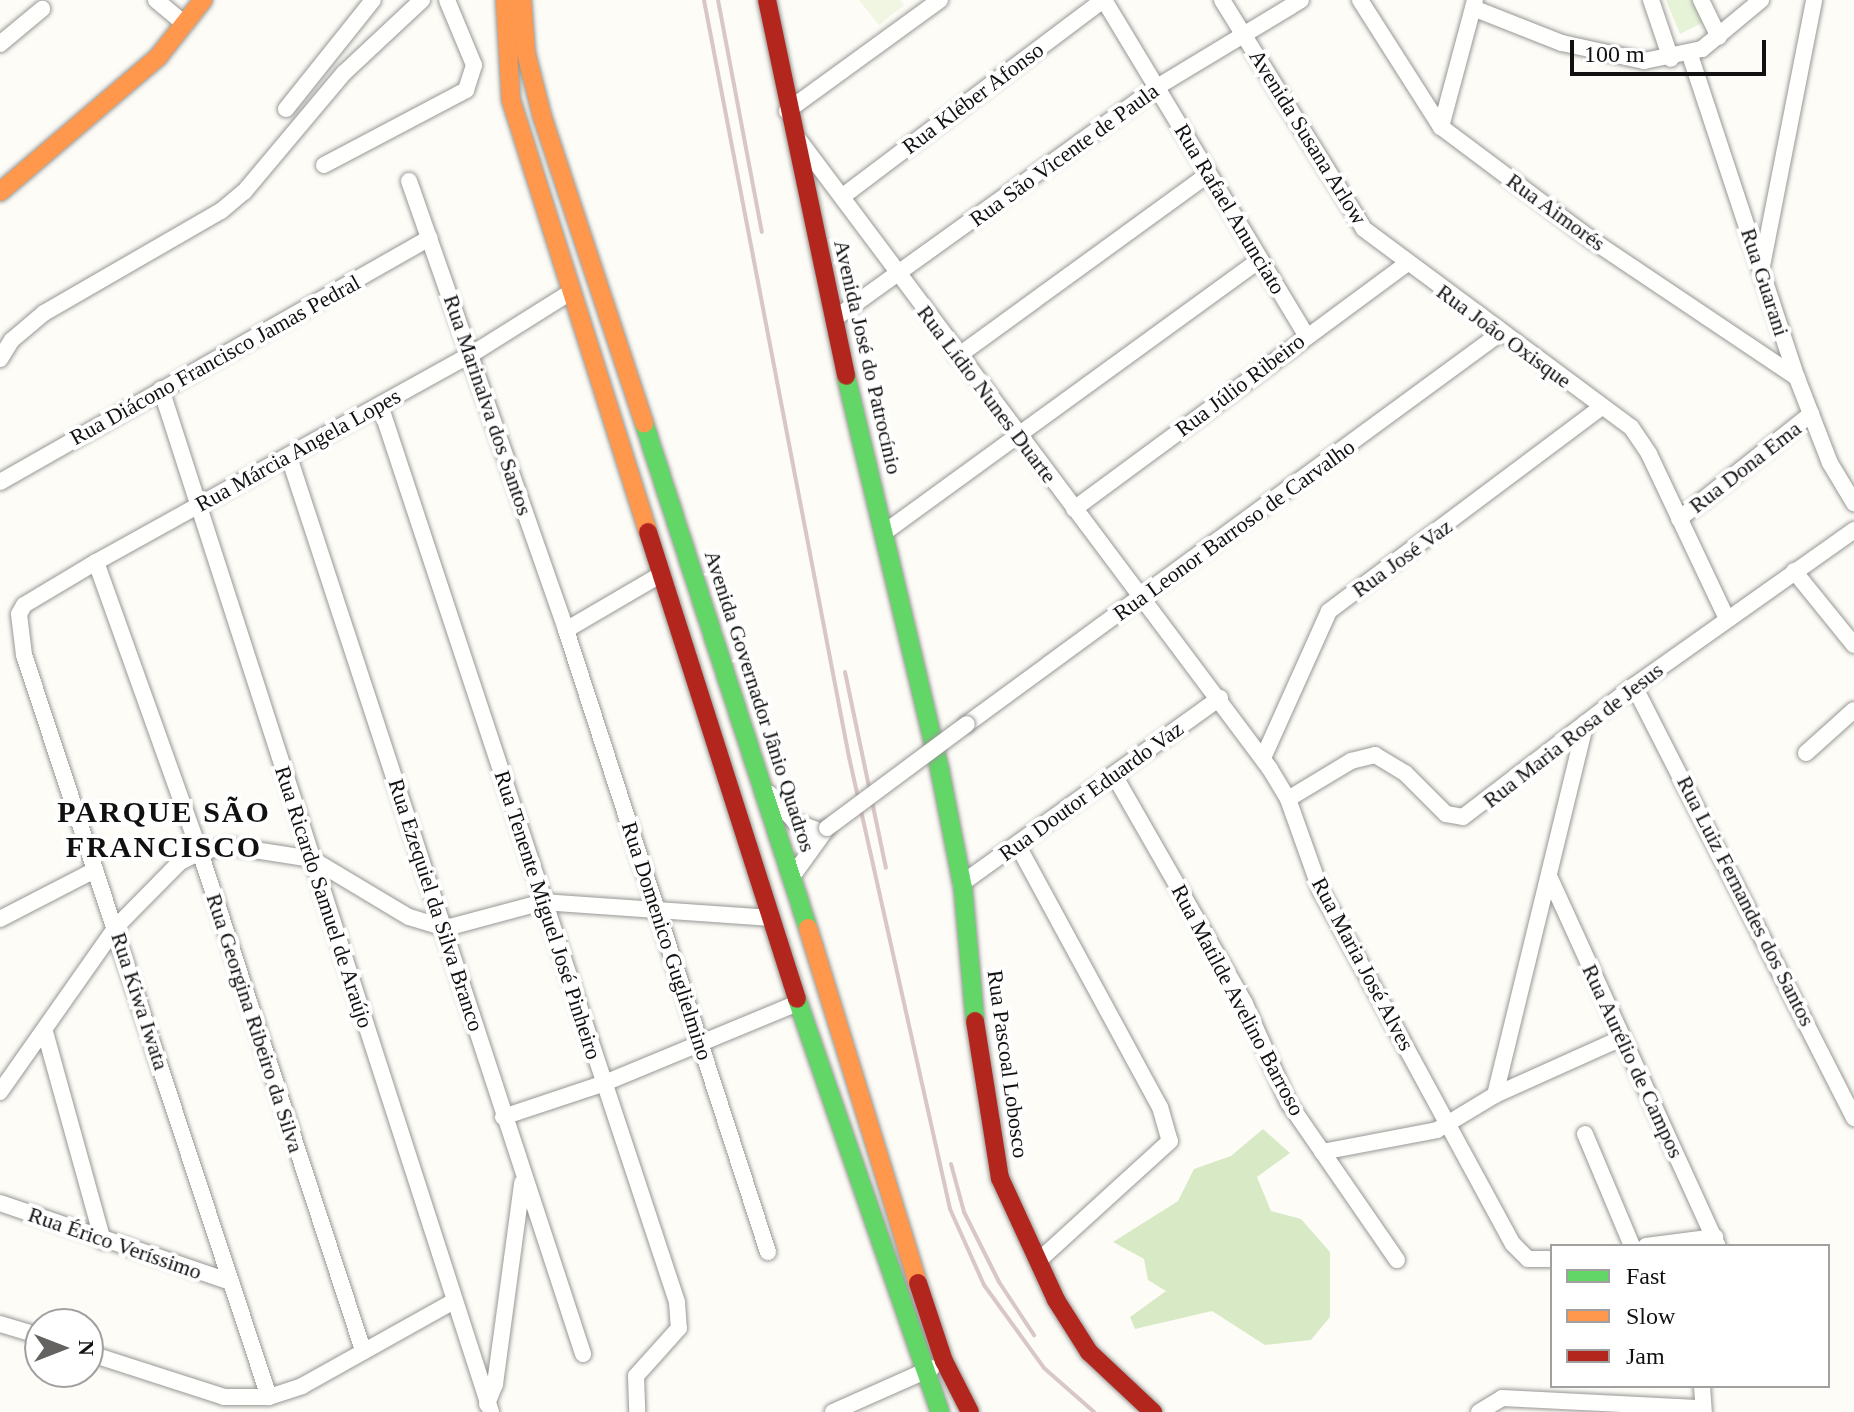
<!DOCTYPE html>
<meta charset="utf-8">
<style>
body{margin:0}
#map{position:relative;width:1854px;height:1412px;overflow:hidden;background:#fdfcf7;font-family:"Times New Roman",serif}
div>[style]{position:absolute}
.green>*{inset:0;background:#e7f3d7}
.forest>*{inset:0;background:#d8eac5}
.pitch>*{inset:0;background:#f0f6e1}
.roads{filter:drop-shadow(0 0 2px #979795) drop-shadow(0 0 2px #979795)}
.street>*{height:16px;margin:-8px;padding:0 8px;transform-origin:8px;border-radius:8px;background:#fffffe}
.fast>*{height:18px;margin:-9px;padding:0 9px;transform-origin:9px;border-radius:9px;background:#63d668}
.slow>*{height:18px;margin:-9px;padding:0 9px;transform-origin:9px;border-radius:9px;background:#ff974d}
.jam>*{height:18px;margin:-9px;padding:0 9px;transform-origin:9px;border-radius:9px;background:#b3261e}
.rail>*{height:4px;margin:-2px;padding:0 2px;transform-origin:2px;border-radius:2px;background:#d9c6c7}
.bridges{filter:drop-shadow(0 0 2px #979795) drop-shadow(0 0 2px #979795)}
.street-bridge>*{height:16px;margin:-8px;padding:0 8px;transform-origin:8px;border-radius:8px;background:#fffffe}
span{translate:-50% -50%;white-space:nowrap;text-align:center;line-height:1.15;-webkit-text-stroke:8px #fff;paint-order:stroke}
.street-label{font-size:22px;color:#111}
.district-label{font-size:30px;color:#111;font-weight:700;letter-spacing:2px}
.legend{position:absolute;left:1550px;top:1244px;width:280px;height:144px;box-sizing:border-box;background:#fff;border:2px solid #a0a0a0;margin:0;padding:10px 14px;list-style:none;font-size:24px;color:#111}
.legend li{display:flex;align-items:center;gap:16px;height:40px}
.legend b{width:40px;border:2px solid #a0a0a0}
.north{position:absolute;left:24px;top:1308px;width:80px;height:80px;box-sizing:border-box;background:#fff;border:2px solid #a0a0a0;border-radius:50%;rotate:90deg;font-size:22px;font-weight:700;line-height:32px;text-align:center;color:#111}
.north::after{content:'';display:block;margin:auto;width:28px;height:36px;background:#646362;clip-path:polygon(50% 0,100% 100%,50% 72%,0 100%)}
.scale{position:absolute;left:1570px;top:40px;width:196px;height:36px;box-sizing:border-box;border:4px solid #111;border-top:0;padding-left:10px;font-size:24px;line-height:28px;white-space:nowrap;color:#111;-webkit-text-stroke:6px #fff;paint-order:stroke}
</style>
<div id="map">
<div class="green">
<div style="clip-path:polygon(1666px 0,1692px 0,1704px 22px,1680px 34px)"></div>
</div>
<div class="forest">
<div style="clip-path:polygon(1263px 1129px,1290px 1153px,1257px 1177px,1271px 1211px,1301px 1219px,1330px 1252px,1330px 1317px,1311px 1340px,1265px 1345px,1212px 1311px,1135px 1329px,1130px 1317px,1166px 1291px,1148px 1280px,1144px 1259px,1113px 1242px,1178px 1201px,1194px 1169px,1231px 1156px)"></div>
</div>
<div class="pitch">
<div style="clip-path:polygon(859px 0,900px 0,904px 5px,879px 25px)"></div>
</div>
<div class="roads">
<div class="street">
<div style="left:156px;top:0;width:38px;rotate:40deg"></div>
<div style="left:1104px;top:0;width:391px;rotate:58.9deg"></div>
<div style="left:1222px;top:0;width:269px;rotate:58.2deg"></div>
<div style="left:1364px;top:229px;width:332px;rotate:36.6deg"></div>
<div style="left:1631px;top:427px;width:32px;rotate:56deg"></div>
<div style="left:1649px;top:454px;width:183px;rotate:64.7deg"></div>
<div style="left:1360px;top:0;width:151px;rotate:57.5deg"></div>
<div style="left:1441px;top:127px;width:189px;rotate:36.8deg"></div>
<div style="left:1592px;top:240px;width:247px;rotate:33.9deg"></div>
<div style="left:1651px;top:0;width:62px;rotate:71.3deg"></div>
<div style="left:1701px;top:0;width:41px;rotate:64.1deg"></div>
<div style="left:1473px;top:8px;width:96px;rotate:21.5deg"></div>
<div style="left:1562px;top:43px;width:84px;rotate:12.4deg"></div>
<div style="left:1644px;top:61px;width:59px;rotate:-11.7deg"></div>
<div style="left:1702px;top:49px;width:77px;rotate:-39.7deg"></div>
<div style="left:0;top:44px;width:55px;rotate:-39.8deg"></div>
<div style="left:1690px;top:55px;width:340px;rotate:71.7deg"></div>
<div style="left:1797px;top:378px;width:91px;rotate:68.8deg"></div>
<div style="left:1830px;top:463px;width:47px;rotate:59deg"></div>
<div style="left:286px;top:109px;width:139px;rotate:-51.4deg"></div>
<div style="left:787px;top:111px;width:189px;rotate:-36deg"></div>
<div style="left:1441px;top:127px;width:131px;rotate:-75deg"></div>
<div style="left:799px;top:140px;width:786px;rotate:53.17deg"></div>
<div style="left:1270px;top:769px;width:35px;rotate:59deg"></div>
<div style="left:1288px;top:799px;width:96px;rotate:70.4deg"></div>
<div style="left:1320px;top:889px;width:404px;rotate:61.5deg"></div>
<div style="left:1513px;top:1244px;width:21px;rotate:45deg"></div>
<div style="left:1528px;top:1259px;width:24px"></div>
<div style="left:324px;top:165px;width:161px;rotate:-27.8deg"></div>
<div style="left:466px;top:90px;width:26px;rotate:-72deg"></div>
<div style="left:474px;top:65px;width:70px;rotate:-112.6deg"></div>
<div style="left:409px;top:181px;width:476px;rotate:70.7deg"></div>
<div style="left:566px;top:630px;width:654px;rotate:72.01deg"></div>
<div style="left:843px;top:196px;width:326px;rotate:-37deg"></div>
<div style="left:1761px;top:271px;width:276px;rotate:-78.9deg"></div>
<div style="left:834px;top:319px;width:398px;rotate:-35.7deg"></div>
<div style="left:1157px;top:87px;width:168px;rotate:-31.1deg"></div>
<div style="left:958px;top:356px;width:308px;rotate:-36deg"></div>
<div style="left:0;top:359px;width:22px;rotate:-58deg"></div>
<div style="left:12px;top:340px;width:42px;rotate:-40.2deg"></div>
<div style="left:44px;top:313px;width:204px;rotate:-30deg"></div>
<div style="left:221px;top:211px;width:30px;rotate:-40deg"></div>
<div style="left:244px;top:192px;width:155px;rotate:-50deg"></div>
<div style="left:344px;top:73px;width:107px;rotate:-43.1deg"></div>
<div style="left:161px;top:389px;width:1075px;rotate:72.12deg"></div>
<div style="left:380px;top:405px;width:945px;rotate:71.68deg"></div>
<div style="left:677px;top:1302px;width:26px;rotate:86deg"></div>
<div style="left:679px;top:1328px;width:64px;rotate:131.9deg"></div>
<div style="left:636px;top:1376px;width:36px;rotate:88deg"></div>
<div style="left:289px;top:457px;width:944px;rotate:71.85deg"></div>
<div style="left:0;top:482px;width:494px;rotate:-29.6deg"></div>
<div style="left:1074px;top:509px;width:413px;rotate:-36.4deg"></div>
<div style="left:1679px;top:519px;width:169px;rotate:-38.5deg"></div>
<div style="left:885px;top:532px;width:462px;rotate:-36deg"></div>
<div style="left:96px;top:562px;width:308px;rotate:70.3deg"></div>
<div style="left:200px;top:852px;width:524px;rotate:71.88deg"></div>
<div style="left:1794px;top:571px;width:95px;rotate:51deg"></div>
<div style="left:566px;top:630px;width:109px;rotate:-30.3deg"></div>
<div style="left:1634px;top:686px;width:485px;rotate:63deg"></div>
<div style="left:967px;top:724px;width:660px;rotate:-36.24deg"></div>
<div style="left:1806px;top:753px;width:64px;rotate:-41.9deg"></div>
<div style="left:1263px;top:758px;width:161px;rotate:-65.8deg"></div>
<div style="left:1329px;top:611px;width:341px;rotate:-36.8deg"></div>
<div style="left:1114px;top:775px;width:264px;rotate:60.2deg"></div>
<div style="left:1245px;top:1004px;width:107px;rotate:66.3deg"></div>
<div style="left:1288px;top:1102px;width:192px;rotate:55.4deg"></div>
<div style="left:770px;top:794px;width:38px;rotate:48deg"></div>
<div style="left:795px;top:822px;width:29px;rotate:20deg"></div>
<div style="left:1288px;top:799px;width:74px;rotate:-31.1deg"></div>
<div style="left:1351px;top:761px;width:25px;rotate:-14deg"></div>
<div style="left:1375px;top:755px;width:35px;rotate:31deg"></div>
<div style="left:1405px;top:773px;width:58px;rotate:45deg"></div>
<div style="left:1446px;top:814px;width:17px;rotate:10deg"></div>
<div style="left:1463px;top:817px;width:215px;rotate:-37.5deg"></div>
<div style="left:1634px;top:686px;width:270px;rotate:-35.3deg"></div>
<div style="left:1017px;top:844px;width:299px;rotate:61.5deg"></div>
<div style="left:1160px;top:1107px;width:35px;rotate:74deg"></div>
<div style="left:1170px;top:1141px;width:178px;rotate:137.7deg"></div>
<div style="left:1549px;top:876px;width:407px;rotate:65.5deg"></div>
<div style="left:791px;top:878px;width:62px;rotate:-54.2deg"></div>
<div style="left:961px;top:884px;width:319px;rotate:-35.7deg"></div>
<div style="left:0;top:919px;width:107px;rotate:-27.3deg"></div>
<div style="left:45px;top:1032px;width:217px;rotate:74.5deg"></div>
<div style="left:0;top:1092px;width:202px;rotate:-54.9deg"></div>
<div style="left:116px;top:927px;width:91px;rotate:-45.4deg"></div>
<div style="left:180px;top:862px;width:22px;rotate:-27deg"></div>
<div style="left:200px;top:852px;width:30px;rotate:-12deg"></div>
<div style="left:229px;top:846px;width:84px;rotate:8.9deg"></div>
<div style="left:312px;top:859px;width:113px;rotate:30.9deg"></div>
<div style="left:409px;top:917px;width:39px;rotate:17deg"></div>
<div style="left:446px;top:928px;width:100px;rotate:-15deg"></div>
<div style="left:543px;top:902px;width:228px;rotate:4deg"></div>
<div style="left:1495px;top:1095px;width:139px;rotate:-24.2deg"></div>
<div style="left:503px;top:1117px;width:104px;rotate:-18.4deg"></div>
<div style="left:602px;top:1084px;width:212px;rotate:-22.5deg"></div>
<div style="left:1585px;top:1134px;width:121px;rotate:67.2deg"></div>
<div style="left:1322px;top:1152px;width:117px;rotate:-10.8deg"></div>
<div style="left:1437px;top:1130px;width:68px;rotate:-31.1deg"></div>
<div style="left:1495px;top:1095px;width:383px;rotate:-76.3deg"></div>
<div style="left:0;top:1203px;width:244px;rotate:18.9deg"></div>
<div style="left:1646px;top:1246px;width:70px;rotate:-7.4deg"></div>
<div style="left:0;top:1324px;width:42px;rotate:16.7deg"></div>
<div style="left:88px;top:1353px;width:143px;rotate:17.9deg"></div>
<div style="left:224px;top:1397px;width:45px"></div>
<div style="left:269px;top:1397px;width:35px;rotate:-18deg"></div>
<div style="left:302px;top:1386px;width:174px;rotate:-29.2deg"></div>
<div style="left:1702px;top:1386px;width:26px;rotate:86deg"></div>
<div style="left:269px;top:1397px;width:781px;rotate:-108.27deg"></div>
<div style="left:24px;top:655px;width:41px;rotate:-97deg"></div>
<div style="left:19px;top:614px;width:10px;rotate:-61deg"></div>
<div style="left:24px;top:605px;width:84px;rotate:-30.8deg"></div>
<div style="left:96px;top:562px;width:430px;rotate:-29deg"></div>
<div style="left:472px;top:354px;width:117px;rotate:-32.1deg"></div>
<div style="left:487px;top:1404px;width:22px;rotate:-68deg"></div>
<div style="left:495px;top:1384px;width:203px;rotate:-82.3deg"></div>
<div style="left:833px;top:1412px;width:108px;rotate:-24deg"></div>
<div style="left:1479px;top:1412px;width:27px;rotate:-31deg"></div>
<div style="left:1502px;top:1398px;width:200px;rotate:2.9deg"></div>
</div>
<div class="fast">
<div style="left:846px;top:376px;width:406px;rotate:76.6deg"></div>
<div style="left:940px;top:771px;width:119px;rotate:78.9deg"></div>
<div style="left:963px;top:888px;width:134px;rotate:84.8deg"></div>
<div style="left:644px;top:423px;width:531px;rotate:72.01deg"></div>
<div style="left:797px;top:999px;width:437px;rotate:70.9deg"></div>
</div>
<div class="slow">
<div style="left:505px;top:0;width:100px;rotate:86.6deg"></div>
<div style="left:511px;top:100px;width:453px;rotate:72.4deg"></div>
<div style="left:522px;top:0;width:53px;rotate:85.7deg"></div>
<div style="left:526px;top:53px;width:65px;rotate:75.7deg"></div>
<div style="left:542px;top:116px;width:324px;rotate:71.6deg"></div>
<div style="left:0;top:192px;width:208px;rotate:-40.5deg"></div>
<div style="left:158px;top:57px;width:73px;rotate:-51.7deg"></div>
<div style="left:808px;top:928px;width:372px;rotate:72.8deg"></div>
</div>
<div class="jam">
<div style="left:767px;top:0;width:384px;rotate:78.1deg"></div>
<div style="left:648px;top:532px;width:490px;rotate:72.3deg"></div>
<div style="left:975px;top:1021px;width:159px;rotate:81deg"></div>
<div style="left:1000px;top:1178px;width:134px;rotate:65.3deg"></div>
<div style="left:1056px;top:1300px;width:62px;rotate:57.6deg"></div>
<div style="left:1089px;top:1352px;width:88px;rotate:43.2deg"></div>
<div style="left:918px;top:1283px;width:82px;rotate:71.6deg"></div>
<div style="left:944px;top:1361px;width:57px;rotate:63deg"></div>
</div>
</div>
<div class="rail">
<div style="left:704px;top:0;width:771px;rotate:79.16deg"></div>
<div style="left:849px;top:757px;width:463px;rotate:77.4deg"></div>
<div style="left:950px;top:1209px;width:83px;rotate:65.9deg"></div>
<div style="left:984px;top:1285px;width:102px;rotate:54.1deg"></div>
<div style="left:1044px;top:1368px;width:67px;rotate:41.3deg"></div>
<div style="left:718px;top:0;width:236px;rotate:79.3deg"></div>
<div style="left:845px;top:672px;width:200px;rotate:78.2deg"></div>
<div style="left:951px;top:1164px;width:50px;rotate:74.8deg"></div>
<div style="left:964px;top:1212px;width:78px;rotate:63.4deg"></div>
<div style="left:999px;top:1282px;width:64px;rotate:56.6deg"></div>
</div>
<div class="bridges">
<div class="street-bridge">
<div style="left:827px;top:828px;width:174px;rotate:-36.6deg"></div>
</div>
</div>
<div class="street-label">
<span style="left:973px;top:98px;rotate:-37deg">Rua Kléber Afonso</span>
<span style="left:1308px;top:137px;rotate:58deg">Avenida Susana Arlow</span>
<span style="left:1064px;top:155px;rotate:-36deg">Rua São Vicente de Paula</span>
<span style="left:1230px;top:209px;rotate:59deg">Rua Rafael Anunciato</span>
<span style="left:1556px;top:212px;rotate:36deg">Rua Aimorés</span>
<span style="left:1765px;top:282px;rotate:72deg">Rua Guarani</span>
<span style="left:1504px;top:336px;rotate:36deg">Rua João Oxisque</span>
<span style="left:868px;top:357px;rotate:77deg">Avenida José do Patrocínio</span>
<span style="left:215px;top:360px;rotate:-29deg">Rua Diácono Francisco Jamas Pedral</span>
<span style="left:1240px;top:385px;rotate:-37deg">Rua Júlio Ribeiro</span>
<span style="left:987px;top:394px;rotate:53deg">Rua Lídio Nunes Duarte</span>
<span style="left:488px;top:405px;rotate:71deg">Rua Marinalva dos Santos</span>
<span style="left:298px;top:450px;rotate:-29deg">Rua Márcia Angela Lopes</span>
<span style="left:1745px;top:467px;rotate:-38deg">Rua Dona Ema</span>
<span style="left:1234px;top:530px;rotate:-36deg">Rua Leonor Barroso de Carvalho</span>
<span style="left:1402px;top:558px;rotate:-36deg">Rua José Vaz</span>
<span style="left:760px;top:701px;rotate:72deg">Avenida Governador Jânio Quadros</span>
<span style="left:1573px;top:735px;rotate:-38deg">Rua Maria Rosa de Jesus</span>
<span style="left:1091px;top:791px;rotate:-36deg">Rua Doutor Eduardo Vaz</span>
<span style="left:324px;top:897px;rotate:72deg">Rua Ricardo Samuel de Araújo</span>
<span style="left:1746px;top:901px;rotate:63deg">Rua Luiz Fernandes dos Santos</span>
<span style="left:436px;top:905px;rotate:72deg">Rua Ezequiel da Silva Branco</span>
<span style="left:548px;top:915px;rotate:72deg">Rua Tenente Miguel José Pinheiro</span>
<span style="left:667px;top:941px;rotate:72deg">Rua Domenico Guglielmino</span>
<span style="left:1363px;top:964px;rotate:62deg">Rua Maria José Alves</span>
<span style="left:1238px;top:1000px;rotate:62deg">Rua Matilde Avelino Barroso</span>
<span style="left:140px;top:1001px;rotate:72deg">Rua Kiwa Iwata</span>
<span style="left:255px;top:1023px;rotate:72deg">Rua Georgina Ribeiro da Silva</span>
<span style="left:1633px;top:1061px;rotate:65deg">Rua Aurélio de Campos</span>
<span style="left:1008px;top:1064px;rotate:82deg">Rua Pascoal Lobosco</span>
<span style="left:115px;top:1243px;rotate:19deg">Rua Érico Veríssimo</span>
</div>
<div class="district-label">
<span style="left:164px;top:829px">PARQUE SÃO<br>FRANCISCO</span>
</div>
<ul class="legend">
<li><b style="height:10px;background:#63d668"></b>Fast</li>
<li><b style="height:10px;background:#ff974d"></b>Slow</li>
<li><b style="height:10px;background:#b3261e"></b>Jam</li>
</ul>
<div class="north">N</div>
<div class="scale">100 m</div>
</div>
